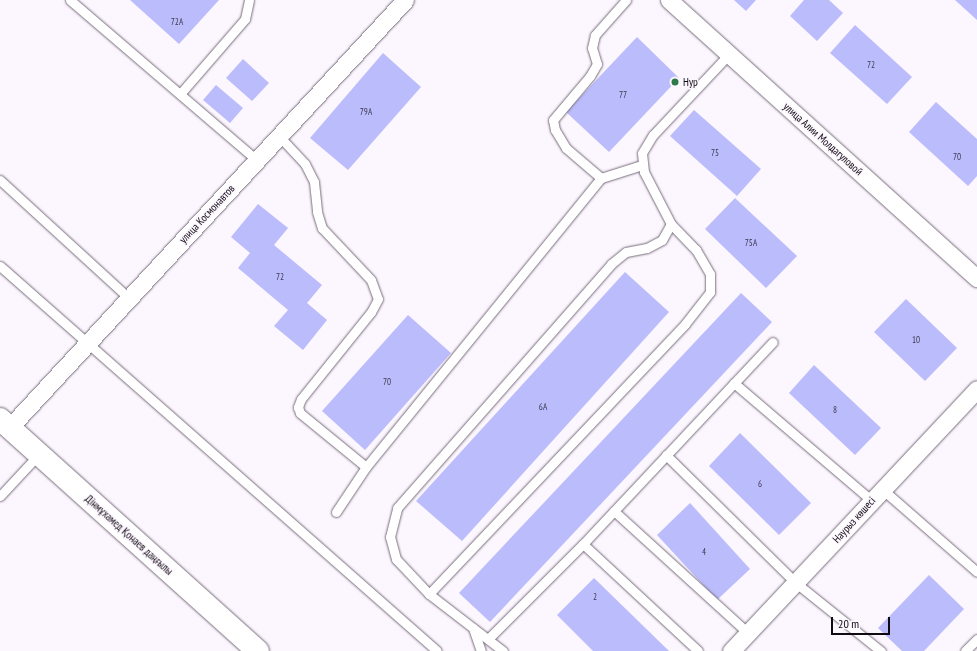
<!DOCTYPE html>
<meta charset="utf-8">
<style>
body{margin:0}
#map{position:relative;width:977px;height:651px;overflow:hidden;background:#fcf6fe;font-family:"PT Sans Narrow",sans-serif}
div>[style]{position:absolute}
.building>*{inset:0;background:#bbbcfc}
.roads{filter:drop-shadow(0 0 1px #786c7c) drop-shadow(0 0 1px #786c7c)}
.service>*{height:9px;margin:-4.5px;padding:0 4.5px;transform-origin:4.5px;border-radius:4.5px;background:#fff}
.minor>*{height:17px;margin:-8.5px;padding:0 8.5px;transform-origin:8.5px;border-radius:8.5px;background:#fff}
.tertiary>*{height:22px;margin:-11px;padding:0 11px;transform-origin:11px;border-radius:11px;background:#fff}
.dots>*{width:11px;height:11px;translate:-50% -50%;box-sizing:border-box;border:2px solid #fcf6fe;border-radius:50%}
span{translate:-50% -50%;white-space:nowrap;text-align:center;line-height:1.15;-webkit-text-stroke:3px #fcf6fe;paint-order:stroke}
.number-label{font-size:9px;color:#3b374c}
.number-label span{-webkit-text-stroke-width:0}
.poi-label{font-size:11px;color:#100b11}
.left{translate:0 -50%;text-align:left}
.street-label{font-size:11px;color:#100b11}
.scale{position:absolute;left:831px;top:617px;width:59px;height:18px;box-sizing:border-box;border:2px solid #100b11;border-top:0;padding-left:5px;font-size:12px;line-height:14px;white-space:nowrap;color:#100b11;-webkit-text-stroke:3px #fcf6fe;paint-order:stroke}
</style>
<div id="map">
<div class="building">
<div style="clip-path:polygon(130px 0,219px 0,179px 44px)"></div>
<div style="clip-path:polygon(734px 0,756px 0,746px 11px)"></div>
<div style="clip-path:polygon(804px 0,829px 0,843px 13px,817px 41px,790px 16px)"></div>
<div style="clip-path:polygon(955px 0,977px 0,977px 20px)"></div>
<div style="clip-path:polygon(855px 25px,912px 77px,887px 104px,830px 53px)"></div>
<div style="clip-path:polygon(637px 37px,679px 78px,609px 152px,566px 112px)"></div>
<div style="clip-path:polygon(383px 53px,421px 87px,348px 170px,310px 138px)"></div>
<div style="clip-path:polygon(243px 59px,269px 83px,252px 101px,226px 78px)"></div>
<div style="clip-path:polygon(216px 85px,243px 108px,230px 123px,203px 100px)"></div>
<div style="clip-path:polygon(936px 102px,977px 139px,977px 176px,968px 186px,909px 132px)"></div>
<div style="clip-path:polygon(694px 110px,761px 169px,737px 196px,670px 136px)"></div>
<div style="clip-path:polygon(735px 198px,797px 256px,766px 288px,705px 229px)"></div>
<div style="clip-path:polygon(258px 204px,288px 228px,274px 245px,322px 285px,307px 303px,327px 320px,303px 350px,274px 326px,288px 310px,238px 268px,250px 253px,231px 237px)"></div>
<div style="clip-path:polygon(625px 272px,669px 312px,462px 541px,416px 501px)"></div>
<div style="clip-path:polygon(741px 293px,772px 322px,490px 622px,459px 593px)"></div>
<div style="clip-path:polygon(906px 299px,957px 348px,925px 381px,874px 332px)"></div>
<div style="clip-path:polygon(408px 315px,451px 353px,365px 450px,322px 411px)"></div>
<div style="clip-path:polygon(814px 365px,881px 428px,855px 455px,789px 393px)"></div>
<div style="clip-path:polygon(740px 433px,811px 503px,779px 535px,709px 466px)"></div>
<div style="clip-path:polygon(690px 503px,750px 569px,717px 600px,657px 535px)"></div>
<div style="clip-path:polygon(929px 575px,964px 609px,924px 651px,902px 651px,878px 628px)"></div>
<div style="clip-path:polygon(594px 578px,669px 651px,593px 651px,557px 615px)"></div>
</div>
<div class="roads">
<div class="service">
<div style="left:70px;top:0;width:246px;rotate:40.6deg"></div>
<div style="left:180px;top:94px;width:99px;rotate:-49.1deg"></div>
<div style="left:245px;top:19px;width:19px;rotate:-78deg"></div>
<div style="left:279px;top:136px;width:38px;rotate:47deg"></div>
<div style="left:305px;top:164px;width:20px;rotate:63deg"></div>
<div style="left:314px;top:182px;width:30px;rotate:84deg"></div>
<div style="left:317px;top:212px;width:17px;rotate:73deg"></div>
<div style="left:322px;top:228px;width:71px;rotate:46.7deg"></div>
<div style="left:371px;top:280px;width:20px;rotate:70deg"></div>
<div style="left:378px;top:299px;width:15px;rotate:118deg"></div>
<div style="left:371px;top:312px;width:112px;rotate:128.8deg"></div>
<div style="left:301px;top:399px;width:9px;rotate:111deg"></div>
<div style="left:298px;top:407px;width:6px;rotate:72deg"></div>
<div style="left:300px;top:413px;width:85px;rotate:39.3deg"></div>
<div style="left:601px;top:178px;width:43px;rotate:-17.6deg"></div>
<div style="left:0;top:180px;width:175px;rotate:42.5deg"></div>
<div style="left:0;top:266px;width:582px;rotate:41.38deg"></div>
<div style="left:734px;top:383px;width:180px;rotate:40.5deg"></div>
<div style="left:666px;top:455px;width:182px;rotate:44.6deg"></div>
<div style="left:796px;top:583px;width:109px;rotate:38.7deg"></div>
<div style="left:882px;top:489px;width:126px;rotate:41.1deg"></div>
<div style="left:0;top:496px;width:57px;rotate:-47.1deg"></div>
<div style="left:614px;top:511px;width:181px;rotate:42.3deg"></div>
<div style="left:336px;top:512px;width:54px;rotate:-56.3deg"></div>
<div style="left:366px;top:467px;width:372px;rotate:-50.9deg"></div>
<div style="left:601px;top:178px;width:46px;rotate:-139.4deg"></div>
<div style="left:566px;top:148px;width:21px;rotate:-121deg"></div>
<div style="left:555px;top:130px;width:10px;rotate:-101deg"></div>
<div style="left:553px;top:120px;width:57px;rotate:-49.9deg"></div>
<div style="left:590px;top:76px;width:14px;rotate:-60deg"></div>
<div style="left:597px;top:64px;width:17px;rotate:-107deg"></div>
<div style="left:592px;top:48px;width:13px;rotate:-77deg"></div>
<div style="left:595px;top:35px;width:47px;rotate:-48.5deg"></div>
<div style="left:583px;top:544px;width:157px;rotate:42.9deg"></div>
<div style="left:429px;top:594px;width:372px;rotate:-46.5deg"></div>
<div style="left:685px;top:324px;width:41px;rotate:-52deg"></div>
<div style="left:710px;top:292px;width:18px;rotate:-90deg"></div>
<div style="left:710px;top:274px;width:28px;rotate:-120deg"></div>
<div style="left:696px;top:250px;width:36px;rotate:-134deg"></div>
<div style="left:473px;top:628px;width:24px;rotate:71deg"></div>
<div style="left:488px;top:639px;width:134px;rotate:-45deg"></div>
<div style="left:583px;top:544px;width:277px;rotate:-46.8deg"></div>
<div style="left:503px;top:651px;width:93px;rotate:-142.4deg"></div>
<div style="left:429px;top:594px;width:48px;rotate:-133.3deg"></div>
<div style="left:396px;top:559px;width:23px;rotate:-105deg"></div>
<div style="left:390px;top:537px;width:30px;rotate:-76deg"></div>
<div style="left:397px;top:508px;width:325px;rotate:-48.7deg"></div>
<div style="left:611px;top:264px;width:19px;rotate:-39deg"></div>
<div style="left:626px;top:252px;width:21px;rotate:-11deg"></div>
<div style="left:647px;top:248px;width:17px;rotate:-28deg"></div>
<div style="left:662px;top:240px;width:18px;rotate:-61deg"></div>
<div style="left:671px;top:224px;width:59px;rotate:-117.4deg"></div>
<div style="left:644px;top:172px;width:19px;rotate:-96deg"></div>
<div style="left:642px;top:153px;width:21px;rotate:-59deg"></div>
<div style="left:653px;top:135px;width:111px;rotate:-46.8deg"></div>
<div style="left:965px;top:651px;width:17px;rotate:-45deg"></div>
</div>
<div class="minor">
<div style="left:669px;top:0;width:415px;rotate:42.1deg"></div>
<div style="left:9px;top:428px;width:583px;rotate:-47.22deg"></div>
<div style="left:731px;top:651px;width:359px;rotate:-46.8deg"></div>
</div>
<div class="tertiary">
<div style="left:0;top:419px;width:347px;rotate:42deg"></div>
</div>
</div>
<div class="dots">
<div style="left:675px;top:82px;background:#2e7b4a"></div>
</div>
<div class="number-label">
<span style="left:177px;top:22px">72А</span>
<span style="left:871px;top:65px">72</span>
<span style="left:623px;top:95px">77</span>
<span style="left:366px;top:112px">79А</span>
<span style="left:715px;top:153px">75</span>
<span style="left:957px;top:157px">70</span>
<span style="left:751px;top:243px">75А</span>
<span style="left:280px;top:277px">72</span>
<span style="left:916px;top:340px">10</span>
<span style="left:387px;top:382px">70</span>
<span style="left:543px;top:407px">6А</span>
<span style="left:835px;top:410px">8</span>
<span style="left:760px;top:484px">6</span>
<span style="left:704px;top:552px">4</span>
<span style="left:595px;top:597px">2</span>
</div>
<div class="poi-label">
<span class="left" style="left:683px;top:82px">Нур</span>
</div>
<div class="street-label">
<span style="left:823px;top:139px;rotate:42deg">улица Алии Молдагуловой</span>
<span style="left:207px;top:214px;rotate:-47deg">улица Космонавтов</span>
<span style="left:854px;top:520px;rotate:-48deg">Наурыз көшесі</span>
<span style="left:129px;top:535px;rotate:42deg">Дінмұхамед Қонаев даңғылы</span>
</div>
<div class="scale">20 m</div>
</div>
